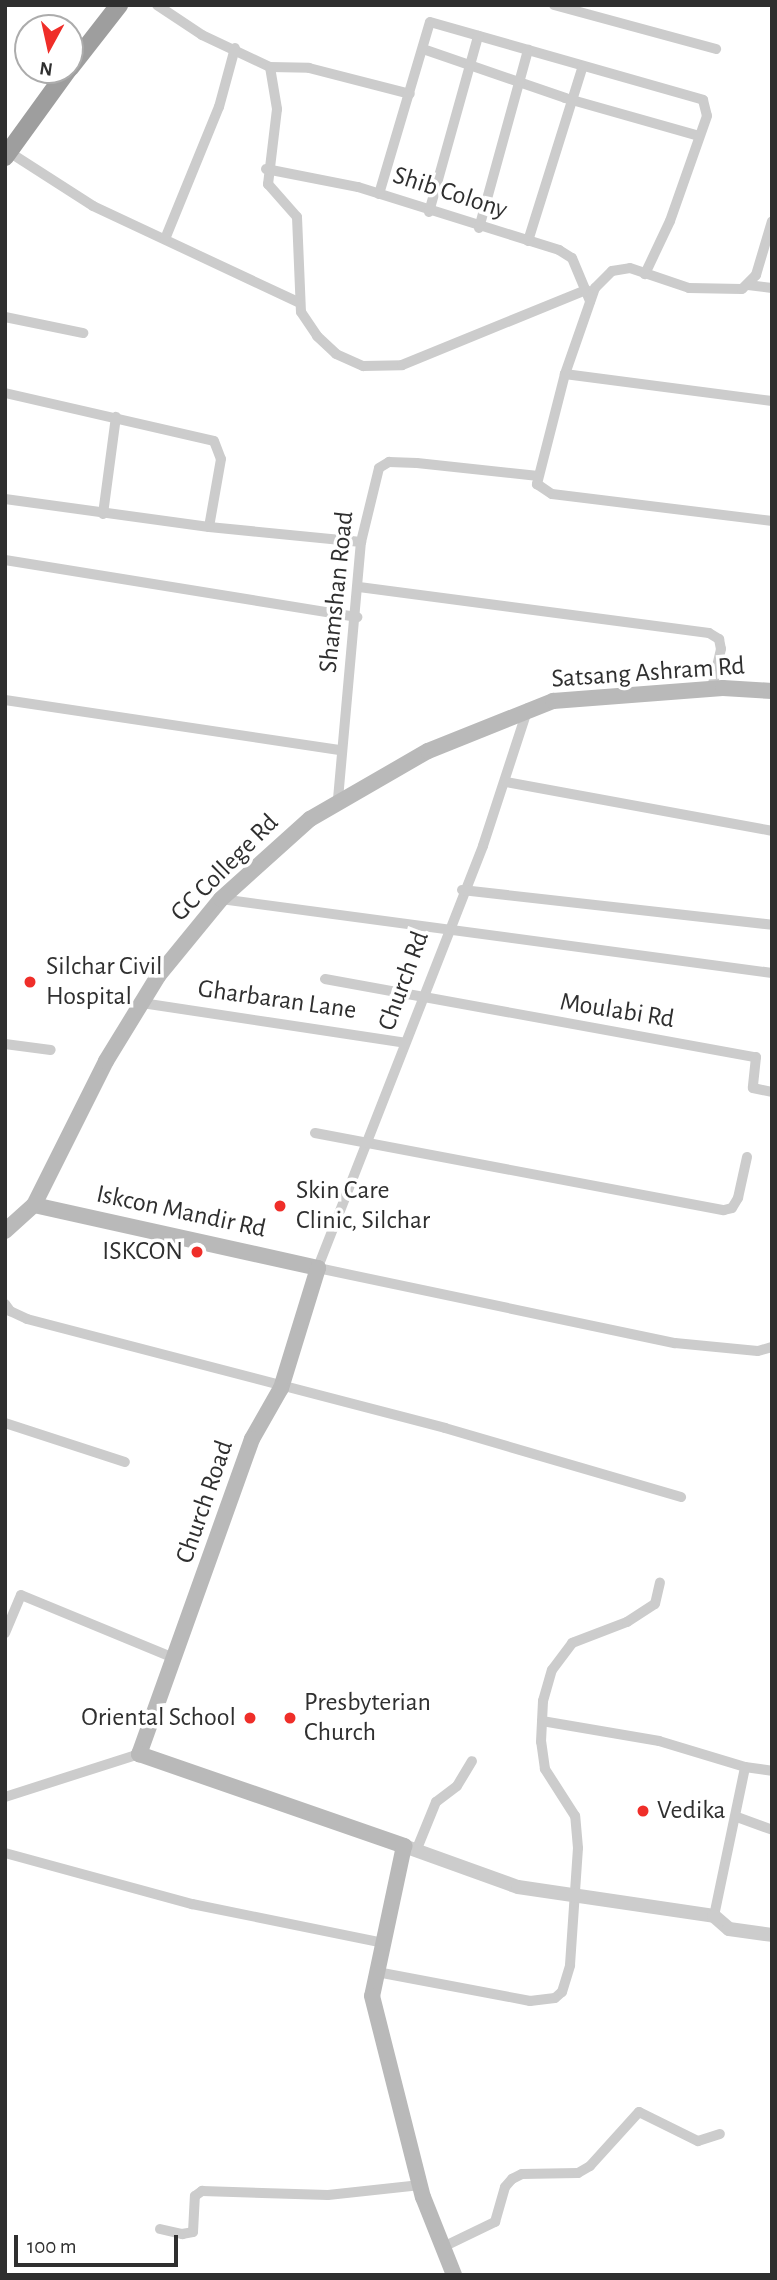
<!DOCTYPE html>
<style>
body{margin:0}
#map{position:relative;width:777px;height:2280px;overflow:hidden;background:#fff;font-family:"Alegreya Sans",sans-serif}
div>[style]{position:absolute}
.minor>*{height:10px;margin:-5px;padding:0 5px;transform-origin:5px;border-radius:5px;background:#ccc}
.tertiary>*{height:14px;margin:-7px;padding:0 7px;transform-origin:7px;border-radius:7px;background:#ccc}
.secondary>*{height:16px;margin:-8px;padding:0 8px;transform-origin:8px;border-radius:8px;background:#b9b9b9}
.trunk>*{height:18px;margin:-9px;padding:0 9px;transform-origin:9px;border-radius:9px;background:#9e9e9e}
.dots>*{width:19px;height:19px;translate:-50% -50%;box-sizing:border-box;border:4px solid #fff;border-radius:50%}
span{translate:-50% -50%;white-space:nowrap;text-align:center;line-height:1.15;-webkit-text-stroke:7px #fff;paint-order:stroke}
.street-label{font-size:26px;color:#2f2f2f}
.poi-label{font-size:26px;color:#2f2f2f}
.left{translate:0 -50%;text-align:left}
.right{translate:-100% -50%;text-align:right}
.frame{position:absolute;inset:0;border:7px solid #2f2f2f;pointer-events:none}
.north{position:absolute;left:14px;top:14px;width:70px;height:70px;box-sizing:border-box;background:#fff;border:2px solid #acacac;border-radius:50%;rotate:188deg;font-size:19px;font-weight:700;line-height:28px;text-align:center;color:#2f2f2f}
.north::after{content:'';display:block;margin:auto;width:24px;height:32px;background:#ef2e29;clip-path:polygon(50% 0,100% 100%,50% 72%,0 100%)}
.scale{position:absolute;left:14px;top:2235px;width:164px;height:32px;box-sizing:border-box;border:4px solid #2f2f2f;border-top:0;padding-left:9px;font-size:21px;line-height:24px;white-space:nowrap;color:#2f2f2f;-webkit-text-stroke:5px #fff;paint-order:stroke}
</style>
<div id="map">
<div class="minor">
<div style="left:157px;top:5px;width:54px;rotate:33.7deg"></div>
<div style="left:202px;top:35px;width:75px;rotate:25.2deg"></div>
<div style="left:270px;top:67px;width:43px;rotate:80.5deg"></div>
<div style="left:277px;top:109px;width:76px;rotate:96.8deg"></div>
<div style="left:268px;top:184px;width:44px;rotate:48.7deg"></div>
<div style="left:297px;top:217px;width:95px;rotate:87.6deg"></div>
<div style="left:301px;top:312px;width:29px;rotate:56deg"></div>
<div style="left:317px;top:336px;width:26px;rotate:43deg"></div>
<div style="left:336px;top:354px;width:30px;rotate:24deg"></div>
<div style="left:363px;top:366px;width:39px;rotate:-1deg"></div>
<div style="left:402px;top:365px;width:199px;rotate:-22.2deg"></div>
<div style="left:554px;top:5px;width:168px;rotate:15.2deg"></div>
<div style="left:423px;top:49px;width:150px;rotate:19deg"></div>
<div style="left:565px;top:98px;width:139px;rotate:15.8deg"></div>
<div style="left:270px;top:67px;width:39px;rotate:1deg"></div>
<div style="left:309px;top:68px;width:104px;rotate:14.4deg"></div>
<div style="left:9px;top:152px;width:100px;rotate:32.7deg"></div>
<div style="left:93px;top:206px;width:226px;rotate:25.1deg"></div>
<div style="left:266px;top:169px;width:94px;rotate:11.1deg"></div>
<div style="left:358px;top:187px;width:211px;rotate:17.4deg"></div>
<div style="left:559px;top:250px;width:15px;rotate:32deg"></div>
<div style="left:572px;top:258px;width:47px;rotate:67.3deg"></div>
<div style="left:379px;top:194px;width:179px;rotate:-73.5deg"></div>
<div style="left:430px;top:22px;width:284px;rotate:15.9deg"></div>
<div style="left:703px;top:100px;width:16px;rotate:76deg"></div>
<div style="left:707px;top:116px;width:111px;rotate:109.4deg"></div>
<div style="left:670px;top:221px;width:59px;rotate:115.3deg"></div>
<div style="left:429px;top:212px;width:183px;rotate:-74.4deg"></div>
<div style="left:479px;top:228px;width:185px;rotate:-74.6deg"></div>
<div style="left:165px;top:239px;width:143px;rotate:-67.8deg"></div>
<div style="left:219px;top:107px;width:61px;rotate:-74.8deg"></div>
<div style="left:528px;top:241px;width:183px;rotate:-72.6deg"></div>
<div style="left:748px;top:285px;width:24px;rotate:7deg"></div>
<div style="left:5px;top:317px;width:80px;rotate:11.6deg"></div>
<div style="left:565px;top:374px;width:91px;rotate:-70.8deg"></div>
<div style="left:595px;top:288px;width:24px;rotate:-45deg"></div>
<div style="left:612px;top:271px;width:18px;rotate:-9deg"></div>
<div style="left:630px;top:268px;width:62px;rotate:18.7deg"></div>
<div style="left:689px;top:288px;width:53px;rotate:1.1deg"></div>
<div style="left:742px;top:289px;width:20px;rotate:-45deg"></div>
<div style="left:756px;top:275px;width:56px;rotate:-73.5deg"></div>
<div style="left:5px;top:393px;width:214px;rotate:12.9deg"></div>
<div style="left:214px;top:441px;width:19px;rotate:69deg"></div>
<div style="left:221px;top:459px;width:69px;rotate:100deg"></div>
<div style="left:209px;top:527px;width:153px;rotate:5.6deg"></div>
<div style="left:772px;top:401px;width:209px;rotate:-172.6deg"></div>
<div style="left:565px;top:374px;width:114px;rotate:104.3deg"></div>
<div style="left:537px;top:484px;width:18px;rotate:34deg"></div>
<div style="left:552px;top:494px;width:222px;rotate:7deg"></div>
<div style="left:5px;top:499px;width:206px;rotate:7.8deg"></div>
<div style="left:103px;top:514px;width:98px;rotate:-82.4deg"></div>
<div style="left:5px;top:560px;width:357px;rotate:9.2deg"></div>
<div style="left:359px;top:587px;width:353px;rotate:7.5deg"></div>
<div style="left:709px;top:633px;width:12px;rotate:31deg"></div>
<div style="left:719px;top:639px;width:10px;rotate:79deg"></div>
<div style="left:721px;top:649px;width:40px;rotate:103deg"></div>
<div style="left:5px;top:700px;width:338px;rotate:8.5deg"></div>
<div style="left:528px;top:708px;width:145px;rotate:108.1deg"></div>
<div style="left:483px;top:846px;width:453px;rotate:111.4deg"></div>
<div style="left:318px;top:1268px;width:365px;rotate:11.9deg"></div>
<div style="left:675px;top:1343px;width:83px;rotate:5.5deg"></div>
<div style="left:758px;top:1351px;width:15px;rotate:-16deg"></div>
<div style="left:506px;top:782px;width:270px;rotate:10.4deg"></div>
<div style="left:338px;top:799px;width:258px;rotate:-84.9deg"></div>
<div style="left:361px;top:542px;width:76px;rotate:-76.3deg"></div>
<div style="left:379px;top:468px;width:12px;rotate:-31deg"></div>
<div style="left:389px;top:462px;width:28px;rotate:2deg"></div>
<div style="left:417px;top:463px;width:122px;rotate:6.1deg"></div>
<div style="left:462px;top:890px;width:312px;rotate:6.4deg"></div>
<div style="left:221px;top:899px;width:556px;rotate:7.65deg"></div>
<div style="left:325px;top:979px;width:438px;rotate:10.3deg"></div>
<div style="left:756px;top:1057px;width:31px;rotate:96deg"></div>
<div style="left:753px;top:1088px;width:19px;rotate:12deg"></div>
<div style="left:142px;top:1003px;width:266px;rotate:8.6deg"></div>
<div style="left:5px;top:1044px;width:46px;rotate:7.4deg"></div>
<div style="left:315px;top:1133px;width:416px;rotate:10.7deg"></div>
<div style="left:724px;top:1210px;width:8px;rotate:-14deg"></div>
<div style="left:732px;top:1208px;width:12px;rotate:-59deg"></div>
<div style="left:738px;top:1198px;width:42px;rotate:-77.6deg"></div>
<div style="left:5px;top:1304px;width:9px;rotate:54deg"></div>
<div style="left:10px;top:1311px;width:19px;rotate:25deg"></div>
<div style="left:27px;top:1319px;width:432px;rotate:14.6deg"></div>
<div style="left:445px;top:1428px;width:246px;rotate:16.3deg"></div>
<div style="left:5px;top:1423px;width:126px;rotate:18deg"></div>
<div style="left:5px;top:1633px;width:41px;rotate:-67.2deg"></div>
<div style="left:21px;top:1595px;width:165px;rotate:22.4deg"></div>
<div style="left:542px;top:1721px;width:119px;rotate:9.7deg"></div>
<div style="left:659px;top:1741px;width:90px;rotate:16.8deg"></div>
<div style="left:5px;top:1797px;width:141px;rotate:-17.8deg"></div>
<div style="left:737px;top:1817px;width:37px;rotate:20deg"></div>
<div style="left:416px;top:1851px;width:53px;rotate:-67.8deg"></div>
<div style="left:436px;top:1802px;width:26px;rotate:-37deg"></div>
<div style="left:457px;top:1786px;width:29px;rotate:-59deg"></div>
<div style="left:5px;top:1853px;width:194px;rotate:15.3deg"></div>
<div style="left:192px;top:1904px;width:195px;rotate:11.5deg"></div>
<div style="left:714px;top:1916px;width:152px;rotate:-78.2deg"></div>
<div style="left:745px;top:1767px;width:27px;rotate:8deg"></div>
<div style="left:377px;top:1972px;width:156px;rotate:10.7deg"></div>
<div style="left:530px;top:2001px;width:25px;rotate:-7deg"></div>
<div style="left:555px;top:1998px;width:9px;rotate:-41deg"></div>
<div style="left:562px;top:1992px;width:28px;rotate:-73deg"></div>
<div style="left:570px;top:1965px;width:117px;rotate:-86.1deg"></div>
<div style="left:578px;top:1848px;width:32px;rotate:-95deg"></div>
<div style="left:575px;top:1816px;width:56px;rotate:-122.6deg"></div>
<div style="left:545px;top:1769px;width:27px;rotate:-98deg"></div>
<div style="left:541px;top:1742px;width:41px;rotate:-87.2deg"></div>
<div style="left:543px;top:1701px;width:32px;rotate:-74deg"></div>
<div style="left:552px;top:1670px;width:34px;rotate:-53deg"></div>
<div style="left:572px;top:1643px;width:59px;rotate:-20.9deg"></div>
<div style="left:627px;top:1622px;width:33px;rotate:-33deg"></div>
<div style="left:655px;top:1604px;width:22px;rotate:-77deg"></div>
<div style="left:160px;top:2229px;width:23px;rotate:13deg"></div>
<div style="left:182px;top:2234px;width:11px;rotate:-10deg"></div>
<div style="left:193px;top:2232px;width:36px;rotate:-87deg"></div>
<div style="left:195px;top:2196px;width:9px;rotate:-36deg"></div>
<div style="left:202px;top:2191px;width:126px;rotate:1.8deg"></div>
<div style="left:328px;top:2195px;width:93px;rotate:-6.2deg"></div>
<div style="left:443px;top:2247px;width:58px;rotate:-25.7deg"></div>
<div style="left:495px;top:2222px;width:36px;rotate:-74deg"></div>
<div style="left:505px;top:2187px;width:11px;rotate:-49deg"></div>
<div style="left:512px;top:2179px;width:11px;rotate:-27deg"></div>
<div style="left:522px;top:2174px;width:56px;rotate:-1deg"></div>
<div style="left:578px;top:2173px;width:14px;rotate:-30deg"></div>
<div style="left:590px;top:2166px;width:73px;rotate:-47.8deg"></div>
<div style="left:639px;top:2112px;width:66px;rotate:26.2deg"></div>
<div style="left:698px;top:2141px;width:23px;rotate:-18deg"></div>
</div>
<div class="tertiary">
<div style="left:404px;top:1846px;width:121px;rotate:19.8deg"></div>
<div style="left:518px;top:1887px;width:198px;rotate:8.4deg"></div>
<div style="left:714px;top:1916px;width:20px;rotate:41deg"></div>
<div style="left:729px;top:1929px;width:43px;rotate:7.9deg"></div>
</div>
<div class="secondary">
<div style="left:34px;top:1205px;width:291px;rotate:12.5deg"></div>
<div style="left:318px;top:1268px;width:126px;rotate:107.1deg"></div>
<div style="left:281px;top:1388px;width:59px;rotate:119.6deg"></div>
<div style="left:252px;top:1439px;width:335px;rotate:109.7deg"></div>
<div style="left:139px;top:1754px;width:281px;rotate:19.1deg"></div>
<div style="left:404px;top:1846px;width:153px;rotate:102deg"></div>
<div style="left:372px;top:1996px;width:207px;rotate:75.8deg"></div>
<div style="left:423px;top:2197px;width:84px;rotate:68.3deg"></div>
<div style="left:5px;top:1231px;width:39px;rotate:-42deg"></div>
<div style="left:34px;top:1205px;width:161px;rotate:-63.4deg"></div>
<div style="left:106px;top:1061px;width:100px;rotate:-58.5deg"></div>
<div style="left:158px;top:976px;width:99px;rotate:-50.7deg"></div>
<div style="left:221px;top:899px;width:120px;rotate:-42deg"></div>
<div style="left:310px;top:819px;width:136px;rotate:-30deg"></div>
<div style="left:428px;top:751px;width:135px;rotate:-21.8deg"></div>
<div style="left:553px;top:701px;width:170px;rotate:-4.4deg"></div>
<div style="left:723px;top:688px;width:49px;rotate:3.5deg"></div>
</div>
<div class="trunk">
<div style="left:70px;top:68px;width:80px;rotate:-52.1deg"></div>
<div style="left:5px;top:157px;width:107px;rotate:-54.1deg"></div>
</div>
<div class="dots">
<div style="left:30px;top:982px;background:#ef2e29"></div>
<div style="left:280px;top:1206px;background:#ef2e29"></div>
<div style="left:197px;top:1252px;background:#ef2e29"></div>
<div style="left:250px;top:1718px;background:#ef2e29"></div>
<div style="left:290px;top:1718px;background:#ef2e29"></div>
<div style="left:643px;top:1811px;background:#ef2e29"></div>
</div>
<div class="street-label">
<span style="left:450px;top:193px;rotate:18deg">Shib Colony</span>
<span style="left:337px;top:592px;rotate:-84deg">Shamshan Road</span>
<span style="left:648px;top:673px;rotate:-4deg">Satsang Ashram Rd</span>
<span style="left:225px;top:868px;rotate:-45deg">GC College Rd</span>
<span style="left:404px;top:981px;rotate:-70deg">Church Rd</span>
<span style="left:277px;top:1000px;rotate:8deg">Gharbaran Lane</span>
<span style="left:617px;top:1011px;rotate:9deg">Moulabi Rd</span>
<span style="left:181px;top:1212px;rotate:12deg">Iskcon Mandir Rd</span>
<span style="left:205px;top:1502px;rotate:-71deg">Church Road</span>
</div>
<div class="poi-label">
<span class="left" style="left:46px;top:982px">Silchar Civil<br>Hospital</span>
<span class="left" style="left:296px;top:1206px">Skin Care<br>Clinic, Silchar</span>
<span class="right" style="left:183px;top:1252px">ISKCON</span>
<span class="left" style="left:304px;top:1718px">Presbyterian<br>Church</span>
<span class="right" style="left:236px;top:1718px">Oriental School</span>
<span class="left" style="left:657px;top:1811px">Vedika</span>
</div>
<div class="frame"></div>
<div class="north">N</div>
<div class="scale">100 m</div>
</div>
